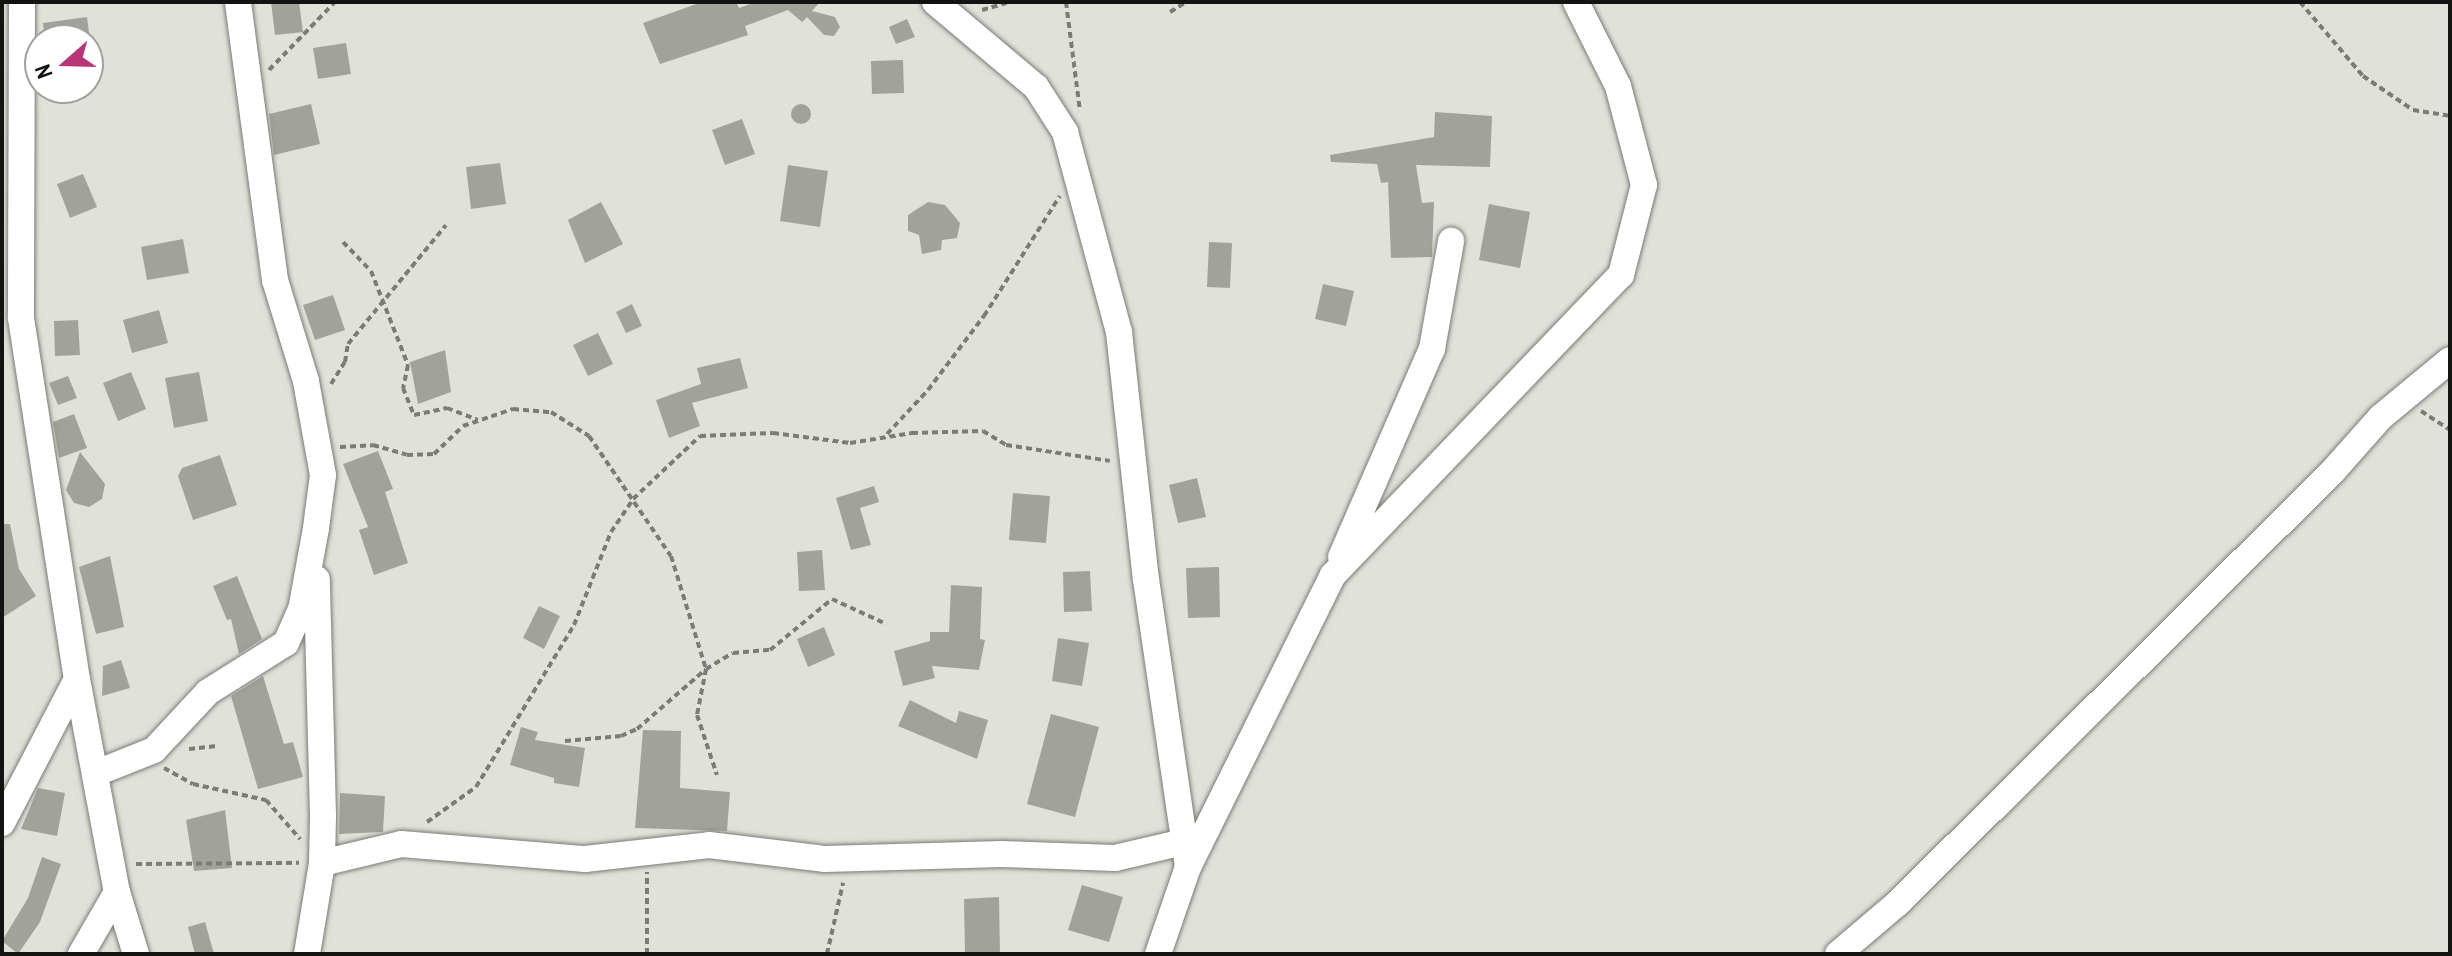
<!DOCTYPE html>
<style>
body{margin:0}
#map{position:relative;width:2452px;height:956px;overflow:hidden;background:#e0e2da;font-family:"Archivo Narrow",sans-serif}
div>[style]{position:absolute}
.building>*{inset:0;background:#a1a39b}
.round{border-radius:50%}
.path>*{height:4px;margin-top:-2px;transform-origin:0;background:repeating-linear-gradient(90deg,#7b7c77 0 6px,transparent 0 10px)}
.roads{filter:drop-shadow(0 0 2px #7a7c75) drop-shadow(0 0 2px #7a7c75)}
.minor>*{height:26px;margin:-13px;padding:0 13px;transform-origin:13px;border-radius:13px;background:#fff}
span{translate:-50% -50%;white-space:nowrap;text-align:center;line-height:1.15;-webkit-text-stroke:8px #fff;paint-order:stroke}
.frame{position:absolute;inset:0;border:4px solid #131311;pointer-events:none}
.north{position:absolute;left:24px;top:24px;width:80px;height:80px;box-sizing:border-box;background:#fff;border:2px solid #a1a1a0;border-radius:50%;rotate:250deg;font-size:22px;font-weight:700;line-height:32px;text-align:center;color:#131311}
.north::after{content:'';display:block;margin:auto;width:28px;height:36px;background:#b9357a;clip-path:polygon(50% 0,100% 100%,50% 72%,0 100%)}
</style>
<div id="map">
<div class="building">
<div style="clip-path:polygon(271px 2px,299px 2px,303px 32px,275px 35px)"></div>
<div style="clip-path:polygon(702px 2px,736px 2px,739px 8px,756px 2px,820px 2px,812px 11px,835px 17px,840px 27px,834px 36px,824px 35px,807px 17px,802px 22px,788px 10px,745px 26px,748px 35px,660px 64px,643px 23px)"></div>
<div style="clip-path:polygon(87px 17px,90px 40px,45px 40px,43px 23px)"></div>
<div style="clip-path:polygon(907px 19px,915px 37px,896px 44px,889px 27px)"></div>
<div style="clip-path:polygon(346px 43px,351px 74px,318px 79px,313px 48px)"></div>
<div style="clip-path:polygon(903px 60px,904px 93px,872px 94px,871px 61px)"></div>
<div class="round" style="left:791px;top:104px;width:20px;height:20px"></div>
<div style="clip-path:polygon(311px 104px,320px 144px,274px 155px,269px 114px)"></div>
<div style="clip-path:polygon(1435px 112px,1492px 116px,1490px 167px,1416px 165px,1422px 203px,1434px 202px,1432px 257px,1391px 258px,1388px 182px,1381px 183px,1377px 164px,1331px 162px,1330px 155px,1434px 137px)"></div>
<div style="clip-path:polygon(742px 119px,755px 154px,725px 165px,712px 130px)"></div>
<div style="clip-path:polygon(500px 163px,506px 204px,471px 209px,466px 167px)"></div>
<div style="clip-path:polygon(788px 165px,828px 171px,820px 227px,780px 221px)"></div>
<div style="clip-path:polygon(83px 174px,97px 207px,70px 218px,57px 184px)"></div>
<div style="clip-path:polygon(601px 202px,623px 244px,585px 263px,568px 220px)"></div>
<div style="clip-path:polygon(928px 202px,945px 205px,960px 223px,957px 238px,942px 240px,941px 250px,922px 254px,919px 235px,908px 231px,908px 215px)"></div>
<div style="clip-path:polygon(1489px 204px,1530px 212px,1520px 268px,1479px 260px)"></div>
<div style="clip-path:polygon(183px 239px,189px 273px,147px 280px,141px 247px)"></div>
<div style="clip-path:polygon(1209px 242px,1232px 243px,1230px 288px,1207px 287px)"></div>
<div style="clip-path:polygon(1323px 284px,1354px 291px,1346px 326px,1315px 319px)"></div>
<div style="clip-path:polygon(333px 295px,345px 330px,315px 340px,303px 305px)"></div>
<div style="clip-path:polygon(632px 304px,642px 326px,626px 333px,616px 312px)"></div>
<div style="clip-path:polygon(159px 310px,168px 343px,132px 353px,123px 320px)"></div>
<div style="clip-path:polygon(78px 320px,80px 355px,55px 356px,54px 321px)"></div>
<div style="clip-path:polygon(598px 333px,613px 364px,588px 376px,573px 345px)"></div>
<div style="clip-path:polygon(445px 350px,451px 392px,418px 404px,410px 362px)"></div>
<div style="clip-path:polygon(740px 358px,748px 388px,692px 403px,700px 426px,669px 438px,656px 400px,701px 384px,697px 368px)"></div>
<div style="clip-path:polygon(131px 372px,146px 409px,118px 421px,103px 383px)"></div>
<div style="clip-path:polygon(199px 372px,208px 421px,174px 428px,165px 378px)"></div>
<div style="clip-path:polygon(68px 376px,77px 398px,58px 405px,49px 383px)"></div>
<div style="clip-path:polygon(74px 414px,87px 448px,59px 458px,53px 422px)"></div>
<div style="clip-path:polygon(378px 451px,393px 489px,385px 492px,408px 563px,374px 575px,359px 530px,368px 527px,343px 464px)"></div>
<div style="clip-path:polygon(80px 452px,105px 484px,102px 499px,89px 507px,74px 503px,66px 490px)"></div>
<div style="clip-path:polygon(220px 455px,237px 505px,193px 520px,178px 476px,182px 468px)"></div>
<div style="clip-path:polygon(1197px 478px,1206px 517px,1178px 523px,1169px 485px)"></div>
<div style="clip-path:polygon(874px 486px,879px 502px,860px 508px,871px 545px,851px 550px,836px 498px)"></div>
<div style="clip-path:polygon(1013px 493px,1050px 496px,1046px 543px,1009px 540px)"></div>
<div style="clip-path:polygon(2px 524px,10px 524px,19px 569px,36px 596px,2px 618px)"></div>
<div style="clip-path:polygon(822px 550px,825px 590px,799px 591px,797px 552px)"></div>
<div style="clip-path:polygon(110px 556px,124px 627px,96px 634px,79px 567px)"></div>
<div style="clip-path:polygon(1219px 567px,1220px 617px,1188px 618px,1186px 568px)"></div>
<div style="clip-path:polygon(1090px 571px,1092px 611px,1064px 612px,1063px 572px)"></div>
<div style="clip-path:polygon(237px 576px,262px 639px,239px 654px,231px 619px,227px 620px,213px 586px)"></div>
<div style="clip-path:polygon(951px 585px,982px 587px,980px 639px,985px 640px,979px 670px,932px 666px,935px 678px,903px 686px,894px 651px,930px 641px,930px 632px,949px 632px)"></div>
<div style="clip-path:polygon(539px 606px,560px 616px,544px 649px,523px 638px)"></div>
<div style="clip-path:polygon(824px 627px,835px 655px,808px 667px,797px 639px)"></div>
<div style="clip-path:polygon(1058px 638px,1089px 643px,1082px 686px,1052px 681px)"></div>
<div style="clip-path:polygon(121px 660px,130px 688px,102px 696px,103px 666px)"></div>
<div style="clip-path:polygon(263px 676px,284px 744px,293px 742px,303px 777px,258px 789px,231px 696px)"></div>
<div style="clip-path:polygon(910px 700px,956px 723px,959px 711px,988px 720px,977px 759px,898px 726px)"></div>
<div style="clip-path:polygon(1051px 714px,1099px 727px,1075px 817px,1027px 804px)"></div>
<div style="clip-path:polygon(521px 727px,538px 732px,535px 740px,585px 748px,579px 787px,554px 783px,554px 778px,510px 765px)"></div>
<div style="clip-path:polygon(643px 730px,681px 731px,680px 788px,730px 792px,727px 831px,635px 828px)"></div>
<div style="clip-path:polygon(38px 788px,65px 793px,57px 836px,21px 829px)"></div>
<div style="clip-path:polygon(340px 793px,385px 796px,383px 832px,339px 834px)"></div>
<div style="clip-path:polygon(225px 810px,232px 868px,194px 871px,186px 820px)"></div>
<div style="clip-path:polygon(42px 857px,61px 864px,40px 922px,18px 954px,2px 941px,28px 898px)"></div>
<div style="clip-path:polygon(1082px 885px,1123px 897px,1109px 942px,1068px 930px)"></div>
<div style="clip-path:polygon(999px 897px,1000px 954px,965px 954px,964px 899px)"></div>
<div style="clip-path:polygon(205px 922px,214px 954px,195px 954px,188px 927px)"></div>
</div>
<div class="path">
<div style="left:1066px;top:2px;width:110px;rotate:82.7deg"></div>
<div style="left:2300px;top:2px;width:97px;rotate:49.6deg"></div>
<div style="left:2363px;top:76px;width:60px;rotate:34.2deg"></div>
<div style="left:2413px;top:110px;width:37px;rotate:9deg"></div>
<div style="left:982px;top:10px;width:29px;rotate:-16deg"></div>
<div style="left:1170px;top:12px;width:19px;rotate:-32deg"></div>
<div style="left:269px;top:70px;width:95px;rotate:-45.9deg"></div>
<div style="left:343px;top:242px;width:40px;rotate:46deg"></div>
<div style="left:371px;top:271px;width:101px;rotate:68.5deg"></div>
<div style="left:408px;top:365px;width:24px;rotate:102deg"></div>
<div style="left:403px;top:388px;width:29px;rotate:68deg"></div>
<div style="left:414px;top:415px;width:34px;rotate:-12deg"></div>
<div style="left:447px;top:408px;width:33px;rotate:21deg"></div>
<div style="left:331px;top:384px;width:26px;rotate:-58deg"></div>
<div style="left:345px;top:362px;width:18px;rotate:-81deg"></div>
<div style="left:348px;top:344px;width:154px;rotate:-50.5deg"></div>
<div style="left:2421px;top:411px;width:35px;rotate:33deg"></div>
<div style="left:887px;top:434px;width:60px;rotate:-47deg"></div>
<div style="left:928px;top:390px;width:93px;rotate:-52.9deg"></div>
<div style="left:984px;top:316px;width:142px;rotate:-57.7deg"></div>
<div style="left:340px;top:447px;width:33px;rotate:-3deg"></div>
<div style="left:373px;top:445px;width:35px;rotate:16deg"></div>
<div style="left:407px;top:455px;width:27px;rotate:-2deg"></div>
<div style="left:434px;top:454px;width:40px;rotate:-44deg"></div>
<div style="left:463px;top:426px;width:53px;rotate:-18.8deg"></div>
<div style="left:513px;top:409px;width:38px;rotate:5deg"></div>
<div style="left:551px;top:412px;width:45px;rotate:32.3deg"></div>
<div style="left:589px;top:436px;width:145px;rotate:55.7deg"></div>
<div style="left:671px;top:556px;width:118px;rotate:72.8deg"></div>
<div style="left:706px;top:669px;width:47px;rotate:101.1deg"></div>
<div style="left:697px;top:715px;width:63px;rotate:71.6deg"></div>
<div style="left:565px;top:741px;width:56px;rotate:-5.1deg"></div>
<div style="left:621px;top:736px;width:17px;rotate:-24deg"></div>
<div style="left:637px;top:729px;width:91px;rotate:-41deg"></div>
<div style="left:706px;top:669px;width:31px;rotate:-31deg"></div>
<div style="left:733px;top:653px;width:37px;rotate:-5deg"></div>
<div style="left:770px;top:650px;width:80px;rotate:-39.4deg"></div>
<div style="left:832px;top:599px;width:60px;rotate:24.8deg"></div>
<div style="left:189px;top:749px;width:28px;rotate:-6deg"></div>
<div style="left:164px;top:768px;width:33px;rotate:29deg"></div>
<div style="left:193px;top:784px;width:75px;rotate:12.4deg"></div>
<div style="left:266px;top:800px;width:52px;rotate:48.9deg"></div>
<div style="left:427px;top:822px;width:60px;rotate:-35.5deg"></div>
<div style="left:476px;top:787px;width:189px;rotate:-58.8deg"></div>
<div style="left:574px;top:625px;width:100px;rotate:-68.3deg"></div>
<div style="left:611px;top:532px;width:40px;rotate:-56deg"></div>
<div style="left:633px;top:499px;width:92px;rotate:-43.2deg"></div>
<div style="left:700px;top:436px;width:73px;rotate:-2.4deg"></div>
<div style="left:773px;top:433px;width:78px;rotate:7.4deg"></div>
<div style="left:850px;top:443px;width:63px;rotate:-9.2deg"></div>
<div style="left:912px;top:433px;width:71px;rotate:-1.6deg"></div>
<div style="left:983px;top:431px;width:27px;rotate:31deg"></div>
<div style="left:1006px;top:445px;width:105px;rotate:8.7deg"></div>
<div style="left:136px;top:864px;width:163px;rotate:-0.4deg"></div>
<div style="left:647px;top:954px;width:82px;rotate:-90deg"></div>
<div style="left:827px;top:954px;width:73px;rotate:-77.3deg"></div>
</div>
<div class="roads">
<div class="minor">
<div style="left:22px;top:2px;width:316px;rotate:90.2deg"></div>
<div style="left:21px;top:318px;width:365px;rotate:81.2deg"></div>
<div style="left:77px;top:679px;width:217px;rotate:79.4deg"></div>
<div style="left:117px;top:892px;width:65px;rotate:73deg"></div>
<div style="left:935px;top:2px;width:132px;rotate:40.1deg"></div>
<div style="left:1036px;top:87px;width:54px;rotate:57.2deg"></div>
<div style="left:1065px;top:132px;width:207px;rotate:74.9deg"></div>
<div style="left:1119px;top:332px;width:248px;rotate:83.8deg"></div>
<div style="left:1146px;top:579px;width:291px;rotate:81.7deg"></div>
<div style="left:1341px;top:557px;width:227px;rotate:-66.4deg"></div>
<div style="left:1432px;top:349px;width:110px;rotate:-80deg"></div>
<div style="left:99px;top:772px;width:59px;rotate:-21.8deg"></div>
<div style="left:154px;top:750px;width:79px;rotate:-47deg"></div>
<div style="left:208px;top:692px;width:92px;rotate:-32.1deg"></div>
<div style="left:286px;top:643px;width:36px;rotate:-66deg"></div>
<div style="left:301px;top:610px;width:83px;rotate:-79.6deg"></div>
<div style="left:316px;top:528px;width:53px;rotate:-82.5deg"></div>
<div style="left:323px;top:475px;width:96px;rotate:-100.3deg"></div>
<div style="left:306px;top:381px;width:106px;rotate:-107.1deg"></div>
<div style="left:275px;top:280px;width:280px;rotate:-97.6deg"></div>
<div style="left:2px;top:823px;width:162px;rotate:-62.5deg"></div>
<div style="left:322px;top:863px;width:81px;rotate:-13.5deg"></div>
<div style="left:401px;top:844px;width:185px;rotate:4.7deg"></div>
<div style="left:585px;top:859px;width:125px;rotate:-6.4deg"></div>
<div style="left:709px;top:845px;width:117px;rotate:6.9deg"></div>
<div style="left:825px;top:859px;width:177px;rotate:-1.6deg"></div>
<div style="left:1002px;top:854px;width:113px;rotate:2deg"></div>
<div style="left:1115px;top:858px;width:71px;rotate:-13.1deg"></div>
<div style="left:81px;top:954px;width:72px;rotate:-59.9deg"></div>
<div style="left:307px;top:954px;width:92px;rotate:-80.6deg"></div>
<div style="left:322px;top:863px;width:47px;rotate:-88.8deg"></div>
<div style="left:323px;top:816px;width:237px;rotate:-91.5deg"></div>
<div style="left:1158px;top:954px;width:92px;rotate:-71deg"></div>
<div style="left:1188px;top:867px;width:326px;rotate:-63.6deg"></div>
<div style="left:1333px;top:575px;width:416px;rotate:-46.2deg"></div>
<div style="left:1621px;top:275px;width:93px;rotate:-75.7deg"></div>
<div style="left:1644px;top:185px;width:102px;rotate:-104.7deg"></div>
<div style="left:1618px;top:86px;width:94px;rotate:-116.6deg"></div>
<div style="left:1838px;top:954px;width:79px;rotate:-40.4deg"></div>
<div style="left:1898px;top:903px;width:613px;rotate:-44.8deg"></div>
<div style="left:2333px;top:471px;width:72px;rotate:-48.4deg"></div>
<div style="left:2381px;top:417px;width:89px;rotate:-39.6deg"></div>
</div>
</div>
<div class="frame"></div>
<div class="north">N</div>
</div>
